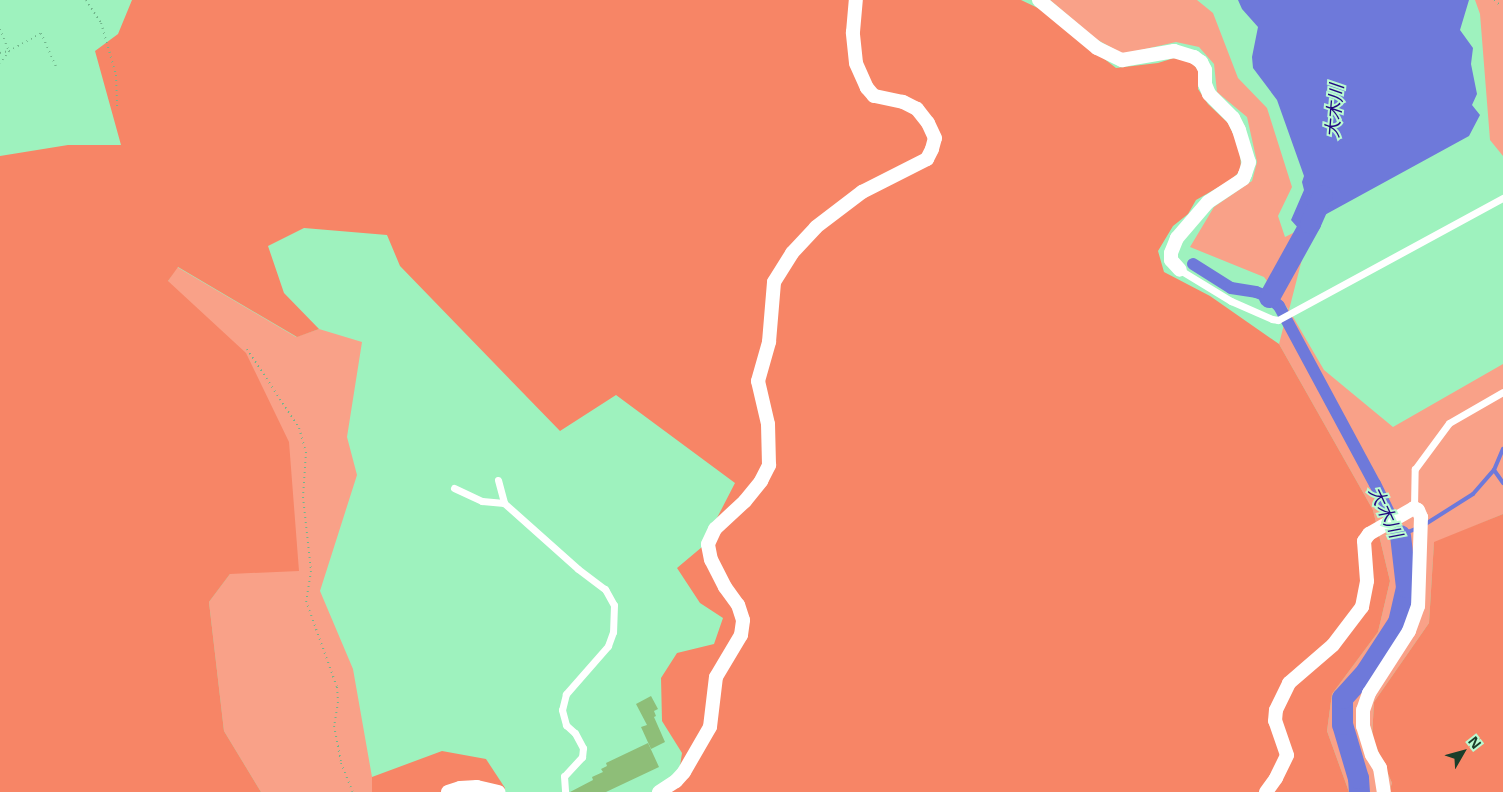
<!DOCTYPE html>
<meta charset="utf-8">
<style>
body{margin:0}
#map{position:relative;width:1503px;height:792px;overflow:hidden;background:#9ef2be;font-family:"Open Sans","Noto Sans JP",sans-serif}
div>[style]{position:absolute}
.green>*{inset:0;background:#f9a188}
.forest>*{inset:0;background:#f78566}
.water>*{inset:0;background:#6e79da}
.stream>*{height:4px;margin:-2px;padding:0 2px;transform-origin:2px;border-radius:2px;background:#6e79da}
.canal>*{height:12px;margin:-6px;padding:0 6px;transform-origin:6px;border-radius:6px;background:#6e79da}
.river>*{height:21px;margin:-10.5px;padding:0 10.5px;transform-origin:10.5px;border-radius:10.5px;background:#6e79da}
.building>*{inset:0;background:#8ebe78}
.path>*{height:2px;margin-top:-1px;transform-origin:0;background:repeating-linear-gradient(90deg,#72b68c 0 1px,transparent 0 5px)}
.lane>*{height:7px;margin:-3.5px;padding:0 3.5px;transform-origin:3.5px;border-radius:3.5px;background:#fff}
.street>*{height:14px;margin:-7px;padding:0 7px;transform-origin:7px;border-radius:7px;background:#fff}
span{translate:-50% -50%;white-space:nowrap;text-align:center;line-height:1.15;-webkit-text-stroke:4px #bafcd1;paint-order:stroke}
.water-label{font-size:18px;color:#210781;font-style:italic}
.north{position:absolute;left:1438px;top:727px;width:50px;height:50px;-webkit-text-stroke:4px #bafcd1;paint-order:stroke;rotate:52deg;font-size:14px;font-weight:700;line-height:20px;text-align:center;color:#1b3e2a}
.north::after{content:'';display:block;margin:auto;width:18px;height:22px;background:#1b3e2a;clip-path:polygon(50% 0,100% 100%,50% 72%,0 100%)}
</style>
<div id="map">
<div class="green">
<div style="clip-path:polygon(1050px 0,1197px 0,1213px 13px,1238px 78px,1267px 108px,1292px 187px,1278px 216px,1285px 237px,1311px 224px,1289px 310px,1324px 370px,1393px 427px,1503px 364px,1503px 514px,1434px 543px,1429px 623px,1374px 702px,1372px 737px,1392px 783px,1389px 792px,1349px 792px,1327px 731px,1332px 694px,1378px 632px,1390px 581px,1373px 510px,1279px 344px,1288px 309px,1264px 277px,1190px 247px,1214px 207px,1252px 181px,1257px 162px,1247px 117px,1217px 92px,1214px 64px,1199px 47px,1176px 42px,1123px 54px,1096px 39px)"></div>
<div style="clip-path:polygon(1475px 0,1503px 0,1503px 156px,1490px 140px,1480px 14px)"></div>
<div style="clip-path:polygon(177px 267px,296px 337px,319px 329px,362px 342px,347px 437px,357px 475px,320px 591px,353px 669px,372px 777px,372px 792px,261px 792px,224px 731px,209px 602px,230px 574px,168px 281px)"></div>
</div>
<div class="forest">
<div style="clip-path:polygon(132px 0,1021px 0,1040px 9px,1116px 68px,1158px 63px,1174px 58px,1191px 62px,1199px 71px,1198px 89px,1208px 104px,1228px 123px,1240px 149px,1241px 170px,1231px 180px,1196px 200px,1188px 214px,1173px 226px,1158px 251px,1164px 272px,1210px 296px,1279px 344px,1373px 510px,1390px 581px,1378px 632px,1332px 694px,1327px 731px,1349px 792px,669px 792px,677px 786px,682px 753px,662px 721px,661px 678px,677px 653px,714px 644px,723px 618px,700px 603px,677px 568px,702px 547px,735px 483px,616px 395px,560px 431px,400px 266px,387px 235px,304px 228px,268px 246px,284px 293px,319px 329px,297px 337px,178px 267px,168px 281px,246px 353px,289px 442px,299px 571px,230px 574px,209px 602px,224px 731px,261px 792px,0 792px,0 156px,68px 145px,121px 145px,95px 51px,118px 34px)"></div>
<div style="clip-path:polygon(1503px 514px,1503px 792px,1389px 792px,1392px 783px,1372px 737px,1374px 702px,1429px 623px,1434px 542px)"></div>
<div style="clip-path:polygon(442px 751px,486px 759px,505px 788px,505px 792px,372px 792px,372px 777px)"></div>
</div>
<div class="water">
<div style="clip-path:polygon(1238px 0,1469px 0,1460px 30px,1473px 48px,1471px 64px,1477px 94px,1472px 105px,1480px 115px,1469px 136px,1299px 229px,1291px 220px,1304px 190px,1302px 182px,1304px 176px,1277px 100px,1253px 68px,1252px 57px,1258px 27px,1242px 9px)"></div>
</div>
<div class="stream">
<div style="left:1494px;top:470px;width:16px;rotate:55deg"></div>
<div style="left:1424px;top:525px;width:58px;rotate:-32.3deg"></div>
<div style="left:1473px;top:494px;width:32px;rotate:-49deg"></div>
<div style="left:1494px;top:470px;width:23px;rotate:-67deg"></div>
<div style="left:1400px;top:535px;width:19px;rotate:-21deg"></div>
</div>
<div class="canal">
<div style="left:1193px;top:264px;width:45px;rotate:32.3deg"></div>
<div style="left:1231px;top:288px;width:25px;rotate:9deg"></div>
<div style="left:1256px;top:292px;width:14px;rotate:21deg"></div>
<div style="left:1269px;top:297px;width:13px;rotate:42deg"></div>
<div style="left:1279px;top:306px;width:202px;rotate:61.7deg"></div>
<div style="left:1375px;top:484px;width:57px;rotate:63.9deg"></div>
</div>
<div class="river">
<div style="left:1269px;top:297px;width:85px;rotate:-61deg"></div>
<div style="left:1310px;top:223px;width:30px;rotate:-66deg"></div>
<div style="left:1359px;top:792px;width:14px;rotate:-94deg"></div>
<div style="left:1358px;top:778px;width:56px;rotate:-106.5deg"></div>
<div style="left:1342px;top:724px;width:26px;rotate:-90deg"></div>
<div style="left:1342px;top:698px;width:36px;rotate:-48deg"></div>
<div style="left:1366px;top:671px;width:59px;rotate:-56.9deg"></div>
<div style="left:1398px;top:622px;width:36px;rotate:-77deg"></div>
<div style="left:1406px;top:587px;width:52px;rotate:-96.6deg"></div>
</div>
<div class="building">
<div style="clip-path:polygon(651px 696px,658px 709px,654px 711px,656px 716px,654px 717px,665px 742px,651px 749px,641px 727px,647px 725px,636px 704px)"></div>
<div style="clip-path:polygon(648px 743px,659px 767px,606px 792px,570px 792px,593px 780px,592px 777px,603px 772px,601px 769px,607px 766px,606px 763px)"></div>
</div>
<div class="path">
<div style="left:86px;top:0;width:27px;rotate:57deg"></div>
<div style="left:101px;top:23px;width:54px;rotate:73.9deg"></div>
<div style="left:116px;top:75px;width:32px;rotate:88deg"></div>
<div style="left:1494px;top:0;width:9px;rotate:41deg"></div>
<div style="left:0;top:29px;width:24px;rotate:68deg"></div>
<div style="left:9px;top:51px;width:37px;rotate:-29deg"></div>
<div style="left:41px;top:33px;width:37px;rotate:66deg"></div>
<div style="left:0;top:53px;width:9px;rotate:-13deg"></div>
<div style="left:9px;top:51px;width:15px;rotate:127deg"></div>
<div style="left:247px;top:349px;width:95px;rotate:56.6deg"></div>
<div style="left:299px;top:428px;width:25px;rotate:74deg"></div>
<div style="left:306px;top:452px;width:45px;rotate:93.8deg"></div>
<div style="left:303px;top:497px;width:74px;rotate:83.8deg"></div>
<div style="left:311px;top:571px;width:30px;rotate:99deg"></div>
<div style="left:306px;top:601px;width:91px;rotate:70.2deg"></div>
<div style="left:337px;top:687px;width:15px;rotate:86deg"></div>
<div style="left:338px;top:702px;width:24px;rotate:99deg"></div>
<div style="left:334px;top:726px;width:38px;rotate:79deg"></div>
<div style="left:341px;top:763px;width:31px;rotate:68deg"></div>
</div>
<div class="lane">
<div style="left:1180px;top:270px;width:60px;rotate:31.3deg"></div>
<div style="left:1231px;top:301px;width:45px;rotate:23.7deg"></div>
<div style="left:1272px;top:319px;width:6px;rotate:9deg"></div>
<div style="left:1278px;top:320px;width:256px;rotate:-28.5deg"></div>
<div style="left:498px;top:480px;width:24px;rotate:75deg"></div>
<div style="left:454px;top:488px;width:31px;rotate:25deg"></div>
<div style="left:482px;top:501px;width:22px;rotate:5deg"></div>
<div style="left:504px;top:503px;width:99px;rotate:41.7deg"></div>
<div style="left:578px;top:569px;width:34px;rotate:37deg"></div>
<div style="left:605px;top:589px;width:18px;rotate:61deg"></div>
<div style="left:614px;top:605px;width:27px;rotate:92deg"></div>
<div style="left:613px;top:632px;width:15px;rotate:110deg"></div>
<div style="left:608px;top:646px;width:64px;rotate:131.2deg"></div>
<div style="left:566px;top:694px;width:16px;rotate:104deg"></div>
<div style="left:562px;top:710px;width:16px;rotate:75deg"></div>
<div style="left:566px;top:725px;width:12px;rotate:42deg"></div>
<div style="left:575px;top:733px;width:17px;rotate:62deg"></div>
<div style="left:583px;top:748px;width:9px;rotate:96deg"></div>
<div style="left:582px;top:757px;width:26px;rotate:133deg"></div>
<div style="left:564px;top:776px;width:16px;rotate:86deg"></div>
<div style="left:1414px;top:508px;width:39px;rotate:-89deg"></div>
<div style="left:1415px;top:469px;width:57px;rotate:-53.5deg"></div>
<div style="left:1449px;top:423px;width:62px;rotate:-29.9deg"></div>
</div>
<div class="street">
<div style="left:1039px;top:0;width:75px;rotate:39.6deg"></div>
<div style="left:1097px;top:48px;width:28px;rotate:26deg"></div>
<div style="left:1122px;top:60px;width:53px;rotate:-9.8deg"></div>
<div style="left:1174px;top:51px;width:21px;rotate:17deg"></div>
<div style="left:1194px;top:57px;width:9px;rotate:36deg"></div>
<div style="left:1201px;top:62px;width:9px;rotate:63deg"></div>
<div style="left:1205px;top:70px;width:14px;rotate:90deg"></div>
<div style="left:1205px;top:84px;width:11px;rotate:68deg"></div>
<div style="left:1209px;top:94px;width:34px;rotate:45deg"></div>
<div style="left:1233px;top:118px;width:13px;rotate:63deg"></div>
<div style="left:1239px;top:130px;width:34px;rotate:73deg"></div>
<div style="left:1249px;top:162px;width:13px;rotate:108deg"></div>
<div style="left:1245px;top:174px;width:5px;rotate:112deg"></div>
<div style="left:1243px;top:179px;width:42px;rotate:146.7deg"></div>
<div style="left:1208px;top:202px;width:48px;rotate:130.7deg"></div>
<div style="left:1177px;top:238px;width:16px;rotate:112deg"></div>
<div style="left:1171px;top:253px;width:7px;rotate:90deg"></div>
<div style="left:1171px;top:260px;width:13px;rotate:48deg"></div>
<div style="left:448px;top:792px;width:13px;rotate:-18deg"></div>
<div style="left:460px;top:788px;width:17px;rotate:-3deg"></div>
<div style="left:477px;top:787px;width:22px;rotate:13deg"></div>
<div style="left:659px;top:792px;width:20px;rotate:-33deg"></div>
<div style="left:676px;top:781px;width:12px;rotate:-48deg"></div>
<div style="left:684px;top:772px;width:52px;rotate:-60deg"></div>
<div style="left:710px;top:727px;width:50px;rotate:-83.2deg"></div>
<div style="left:716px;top:677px;width:49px;rotate:-59.2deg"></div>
<div style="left:741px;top:635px;width:15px;rotate:-82deg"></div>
<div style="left:743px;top:620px;width:16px;rotate:-108deg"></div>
<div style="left:738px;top:605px;width:22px;rotate:-126deg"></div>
<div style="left:725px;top:587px;width:30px;rotate:-117deg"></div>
<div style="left:711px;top:560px;width:16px;rotate:-101deg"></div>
<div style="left:708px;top:544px;width:17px;rotate:-65deg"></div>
<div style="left:715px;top:529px;width:41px;rotate:-43deg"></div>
<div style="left:745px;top:501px;width:26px;rotate:-51deg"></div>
<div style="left:761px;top:481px;width:18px;rotate:-63deg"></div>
<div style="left:769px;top:465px;width:41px;rotate:-91.4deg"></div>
<div style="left:768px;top:424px;width:44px;rotate:-103.1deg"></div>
<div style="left:758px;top:381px;width:41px;rotate:-74.2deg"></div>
<div style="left:769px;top:342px;width:60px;rotate:-85.2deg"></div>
<div style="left:774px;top:282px;width:34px;rotate:-58deg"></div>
<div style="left:792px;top:253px;width:35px;rotate:-47deg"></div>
<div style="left:816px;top:227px;width:58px;rotate:-37.3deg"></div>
<div style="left:862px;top:192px;width:73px;rotate:-26.9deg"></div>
<div style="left:927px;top:159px;width:11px;rotate:-63deg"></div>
<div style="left:932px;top:149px;width:11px;rotate:-75deg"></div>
<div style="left:935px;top:138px;width:17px;rotate:-115deg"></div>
<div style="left:928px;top:123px;width:18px;rotate:-128deg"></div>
<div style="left:917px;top:109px;width:16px;rotate:-153deg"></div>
<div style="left:903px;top:102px;width:30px;rotate:-168deg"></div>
<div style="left:874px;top:96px;width:11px;rotate:-131deg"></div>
<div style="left:867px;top:88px;width:27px;rotate:-114deg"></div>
<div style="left:856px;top:63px;width:31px;rotate:-96deg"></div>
<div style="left:853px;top:32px;width:32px;rotate:-85deg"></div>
<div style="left:1266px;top:792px;width:17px;rotate:-54deg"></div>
<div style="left:1276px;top:778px;width:25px;rotate:-64deg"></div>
<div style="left:1287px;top:755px;width:36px;rotate:-109deg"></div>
<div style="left:1275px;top:721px;width:11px;rotate:-85deg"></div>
<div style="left:1276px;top:710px;width:30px;rotate:-64deg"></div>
<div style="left:1289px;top:683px;width:58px;rotate:-40.8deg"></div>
<div style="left:1333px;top:645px;width:48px;rotate:-52.7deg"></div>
<div style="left:1362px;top:607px;width:26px;rotate:-79deg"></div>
<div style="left:1367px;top:581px;width:40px;rotate:-94.3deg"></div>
<div style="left:1364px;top:541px;width:9px;rotate:-54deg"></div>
<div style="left:1369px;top:534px;width:52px;rotate:-30deg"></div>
<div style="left:1414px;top:508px;width:4px;rotate:27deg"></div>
<div style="left:1418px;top:510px;width:8px;rotate:67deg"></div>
<div style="left:1421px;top:517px;width:89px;rotate:91.9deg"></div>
<div style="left:1418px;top:606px;width:27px;rotate:110deg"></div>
<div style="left:1409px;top:631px;width:74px;rotate:122.8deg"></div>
<div style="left:1369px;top:693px;width:18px;rotate:109deg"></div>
<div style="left:1363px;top:710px;width:16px;rotate:90deg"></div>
<div style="left:1363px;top:726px;width:30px;rotate:73deg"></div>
<div style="left:1372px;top:755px;width:15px;rotate:58deg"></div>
<div style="left:1380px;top:768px;width:24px;rotate:81deg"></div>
</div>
<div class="water-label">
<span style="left:1334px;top:111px;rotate:-85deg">大木川</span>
<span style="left:1386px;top:512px;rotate:65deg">大木川</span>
</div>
<div class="north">N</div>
</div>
